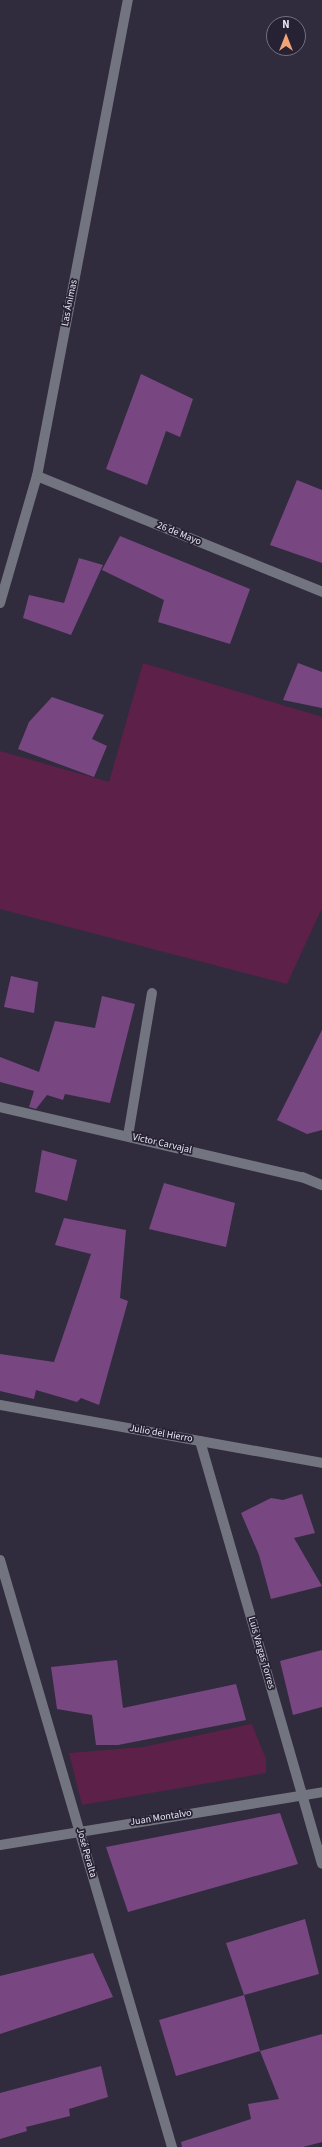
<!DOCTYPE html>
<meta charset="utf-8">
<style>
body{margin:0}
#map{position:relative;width:322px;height:2147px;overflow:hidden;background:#312b3e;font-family:"Source Sans 3",sans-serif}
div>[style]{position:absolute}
.green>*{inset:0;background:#5d2048}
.building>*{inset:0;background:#784782}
.minor>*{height:10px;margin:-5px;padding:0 5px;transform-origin:5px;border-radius:5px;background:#72757f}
span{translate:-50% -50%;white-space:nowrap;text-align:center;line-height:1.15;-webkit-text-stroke:3.5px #272134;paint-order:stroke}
.street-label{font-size:10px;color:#eae6f3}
.north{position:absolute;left:266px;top:16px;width:40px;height:40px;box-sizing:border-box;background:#272134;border:1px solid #757080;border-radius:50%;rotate:0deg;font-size:11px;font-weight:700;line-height:16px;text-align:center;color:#eae6f3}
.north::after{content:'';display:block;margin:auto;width:14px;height:18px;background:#efa377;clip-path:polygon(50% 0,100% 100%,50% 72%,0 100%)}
</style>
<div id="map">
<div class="green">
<div style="clip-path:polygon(143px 663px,322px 717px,322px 908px,287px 984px,0 909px,0 751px,109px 782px)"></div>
<div style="clip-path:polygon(252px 1724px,266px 1759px,266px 1773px,82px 1805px,69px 1753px,143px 1747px)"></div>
</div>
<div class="building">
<div style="clip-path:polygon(141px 374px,193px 399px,180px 437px,166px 431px,147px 485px,106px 469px)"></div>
<div style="clip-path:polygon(297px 480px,322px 490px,322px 563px,270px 545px)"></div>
<div style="clip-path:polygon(120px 536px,250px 589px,230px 644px,158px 622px,164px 600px,102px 570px)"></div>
<div style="clip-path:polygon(79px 558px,103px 565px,71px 635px,23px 618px,29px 595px,64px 603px)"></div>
<div style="clip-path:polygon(298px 663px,322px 672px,322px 708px,283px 700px)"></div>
<div style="clip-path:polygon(52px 697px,104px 715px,92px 739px,107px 746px,94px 777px,18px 749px,29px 722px)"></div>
<div style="clip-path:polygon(11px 976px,38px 982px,34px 1013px,4px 1007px)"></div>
<div style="clip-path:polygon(102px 996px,135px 1004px,110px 1103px,65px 1094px,63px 1100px,47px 1095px,36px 1109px,29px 1107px,34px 1091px,0 1082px,0 1057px,39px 1072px,55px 1021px,95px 1028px)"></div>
<div style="clip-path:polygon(322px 1030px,322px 1130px,307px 1134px,277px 1120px)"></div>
<div style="clip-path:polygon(42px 1150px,77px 1160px,67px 1201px,35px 1192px)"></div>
<div style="clip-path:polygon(164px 1183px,235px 1203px,226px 1247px,149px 1229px)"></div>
<div style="clip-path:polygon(64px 1218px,126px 1230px,120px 1298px,128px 1301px,99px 1405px,81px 1398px,77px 1402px,36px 1390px,34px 1399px,0 1391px,0 1354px,54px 1362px,91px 1254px,55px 1245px)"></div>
<div style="clip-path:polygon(302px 1494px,315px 1533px,294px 1538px,322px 1586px,271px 1599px,259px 1555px,241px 1513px,271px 1498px,283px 1500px)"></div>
<div style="clip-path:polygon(322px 1650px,322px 1707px,293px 1715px,280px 1661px)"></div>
<div style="clip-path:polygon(117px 1660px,123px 1708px,236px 1684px,246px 1720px,118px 1745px,96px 1745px,92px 1715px,57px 1709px,51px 1667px)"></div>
<div style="clip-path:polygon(280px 1813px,298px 1864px,128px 1912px,106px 1847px)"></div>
<div style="clip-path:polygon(305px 1919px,319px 1974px,244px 1995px,226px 1943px)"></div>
<div style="clip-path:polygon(93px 1953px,113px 1997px,0 2034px,0 1976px)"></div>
<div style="clip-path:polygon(244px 1995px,260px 2051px,176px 2076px,159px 2020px)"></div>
<div style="clip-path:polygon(322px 2034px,322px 2142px,303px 2147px,182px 2147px,181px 2142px,251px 2119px,248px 2104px,279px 2099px,260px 2051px)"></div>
<div style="clip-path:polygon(101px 2066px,108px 2097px,69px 2109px,70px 2116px,26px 2127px,27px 2131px,0 2139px,0 2093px)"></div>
</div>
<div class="minor">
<div style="left:37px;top:476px;width:308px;rotate:22.1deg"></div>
<div style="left:0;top:603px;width:132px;rotate:-73.8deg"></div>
<div style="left:37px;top:476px;width:485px;rotate:-79.2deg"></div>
<div style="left:0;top:1107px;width:310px;rotate:13.1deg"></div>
<div style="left:302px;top:1177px;width:22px;rotate:22deg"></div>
<div style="left:128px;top:1136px;width:145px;rotate:-80.5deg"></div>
<div style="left:0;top:1405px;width:327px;rotate:10.2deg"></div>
<div style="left:200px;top:1441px;width:440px;rotate:73.9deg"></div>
<div style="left:0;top:1560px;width:612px;rotate:73.67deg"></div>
<div style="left:0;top:1845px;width:326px;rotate:-9.3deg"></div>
</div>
<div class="street-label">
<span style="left:70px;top:303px;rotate:-79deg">Las Ánimas</span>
<span style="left:179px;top:534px;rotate:22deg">26 de Mayo</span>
<span style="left:162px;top:1144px;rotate:13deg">Víctor Carvajal</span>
<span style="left:161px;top:1434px;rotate:10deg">Julio del Hierro</span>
<span style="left:261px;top:1653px;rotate:74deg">Luis Vargas Torres</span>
<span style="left:161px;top:1818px;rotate:-9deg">Juan Montalvo</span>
<span style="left:86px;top:1853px;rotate:74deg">José Peralta</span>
</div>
<div class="north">N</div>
</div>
